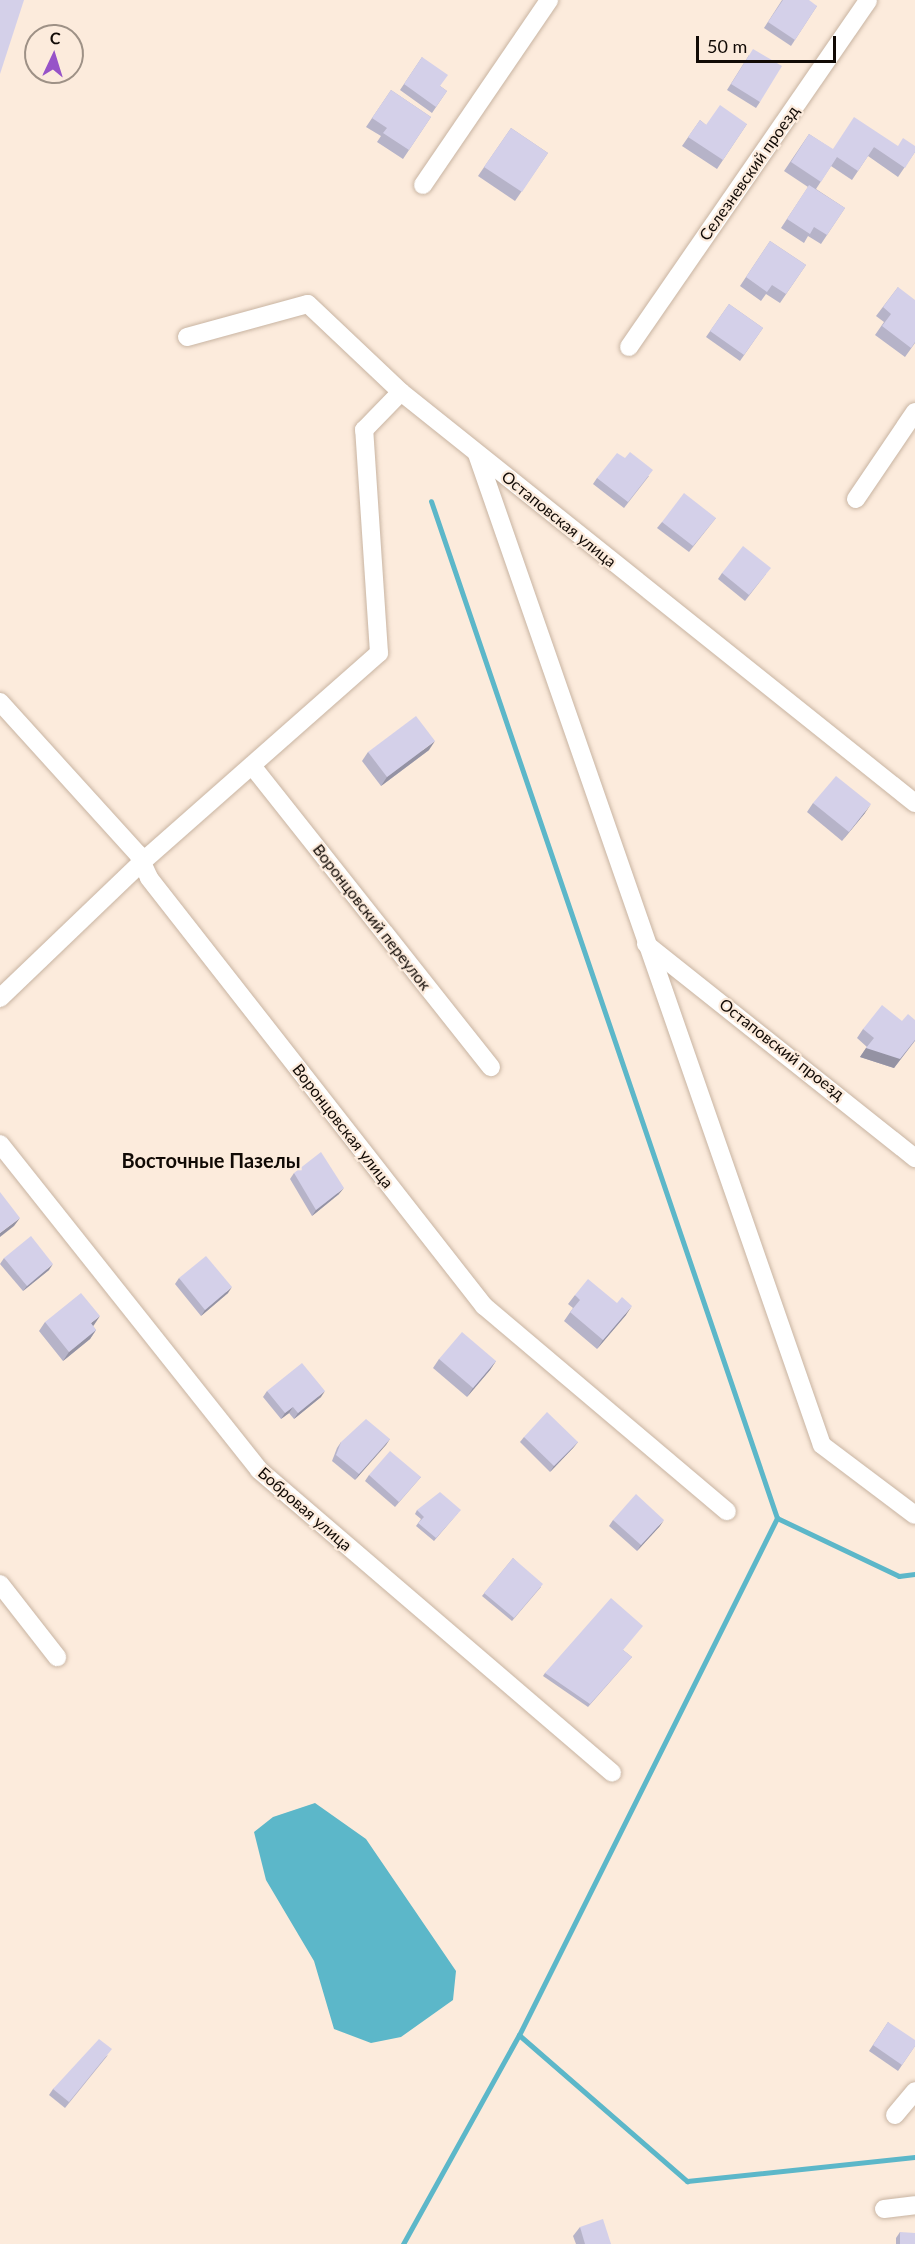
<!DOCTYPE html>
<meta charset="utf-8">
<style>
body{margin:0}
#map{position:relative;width:915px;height:2244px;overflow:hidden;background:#fcebdc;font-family:Lato,sans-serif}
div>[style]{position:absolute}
.water>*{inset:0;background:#5cb7c9}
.stream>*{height:5px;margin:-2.5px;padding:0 2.5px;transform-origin:2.5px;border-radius:2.5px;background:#5cb7c9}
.roads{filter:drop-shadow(0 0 2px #c8b4a2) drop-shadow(0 0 2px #c8b4a2)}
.street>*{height:18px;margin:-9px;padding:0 9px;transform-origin:9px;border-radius:9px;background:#fff}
.wall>*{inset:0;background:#b6b3c8}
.shaded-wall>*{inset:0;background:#9492a3}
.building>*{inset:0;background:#d4d0e9}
span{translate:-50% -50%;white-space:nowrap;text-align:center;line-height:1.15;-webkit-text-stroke:4.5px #fcebdc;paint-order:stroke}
.street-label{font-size:16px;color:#110a05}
.quarter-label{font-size:20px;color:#110a05;font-weight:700}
.north{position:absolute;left:24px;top:24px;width:60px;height:60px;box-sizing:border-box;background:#fcebdc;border:2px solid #9e9186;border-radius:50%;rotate:4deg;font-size:16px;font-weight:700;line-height:24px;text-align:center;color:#110a05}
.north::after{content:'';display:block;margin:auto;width:21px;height:27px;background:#9753c8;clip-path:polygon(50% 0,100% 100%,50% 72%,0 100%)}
.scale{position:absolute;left:696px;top:36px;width:140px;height:27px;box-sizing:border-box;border:3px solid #110a05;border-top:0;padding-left:8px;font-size:18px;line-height:21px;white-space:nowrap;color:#110a05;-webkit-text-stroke:4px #fcebdc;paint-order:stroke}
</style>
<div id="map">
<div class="water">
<div style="clip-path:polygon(315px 1803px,366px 1839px,456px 1971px,453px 2000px,401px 2037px,371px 2043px,334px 2029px,314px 1961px,266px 1880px,254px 1832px,273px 1817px)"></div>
</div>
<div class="stream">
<div style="left:777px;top:1518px;width:135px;rotate:25.4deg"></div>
<div style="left:899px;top:1576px;width:16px;rotate:-7deg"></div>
<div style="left:519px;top:2035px;width:223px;rotate:41deg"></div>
<div style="left:687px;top:2181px;width:229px;rotate:-6deg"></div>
<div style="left:403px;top:2244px;width:239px;rotate:-61deg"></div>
<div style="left:519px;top:2035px;width:578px;rotate:-63.48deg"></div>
<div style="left:777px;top:1518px;width:1074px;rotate:-108.79deg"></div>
</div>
<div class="roads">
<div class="street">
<div style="left:423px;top:185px;width:224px;rotate:-55.7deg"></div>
<div style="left:187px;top:337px;width:125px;rotate:-15.3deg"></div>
<div style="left:308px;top:304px;width:128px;rotate:43.4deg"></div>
<div style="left:401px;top:392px;width:658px;rotate:38.65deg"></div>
<div style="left:629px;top:347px;width:421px;rotate:-55.4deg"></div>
<div style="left:477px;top:454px;width:1049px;rotate:70.81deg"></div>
<div style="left:822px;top:1445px;width:116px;rotate:37deg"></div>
<div style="left:856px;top:499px;width:105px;rotate:-55.9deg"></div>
<div style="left:0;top:702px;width:205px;rotate:47.8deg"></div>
<div style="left:138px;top:854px;width:26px;rotate:65deg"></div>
<div style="left:149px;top:878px;width:544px;rotate:51.95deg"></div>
<div style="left:484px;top:1306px;width:318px;rotate:40.2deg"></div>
<div style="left:253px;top:767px;width:383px;rotate:51.6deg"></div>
<div style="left:646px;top:944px;width:344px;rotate:38.5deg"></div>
<div style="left:0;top:998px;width:197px;rotate:-43.8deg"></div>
<div style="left:142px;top:862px;width:316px;rotate:-41.4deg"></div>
<div style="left:379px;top:653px;width:224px;rotate:-93.8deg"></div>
<div style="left:364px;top:430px;width:53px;rotate:-45.8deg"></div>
<div style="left:0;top:1144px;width:416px;rotate:51.5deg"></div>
<div style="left:259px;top:1470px;width:465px;rotate:40.6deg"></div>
<div style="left:0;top:1584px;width:93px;rotate:52deg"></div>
<div style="left:895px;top:2115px;width:31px;rotate:-50deg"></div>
<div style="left:884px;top:2209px;width:31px;rotate:-7deg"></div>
</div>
</div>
<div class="wall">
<div style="clip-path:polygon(782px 0,817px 6px,791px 46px,764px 28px)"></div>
<div style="clip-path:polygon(749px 55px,760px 102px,756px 108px,727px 90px)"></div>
<div style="clip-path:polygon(422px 57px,440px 86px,447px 91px,432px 113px,400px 90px)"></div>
<div style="clip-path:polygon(391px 90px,431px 117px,403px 159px,377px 142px,381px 136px,366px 127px)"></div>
<div style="clip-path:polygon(700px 120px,706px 125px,747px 124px,717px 169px,682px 146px)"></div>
<div style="clip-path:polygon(511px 128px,548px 153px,515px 201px,478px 176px)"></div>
<div style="clip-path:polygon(809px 134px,832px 149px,898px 146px,915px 152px,898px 177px,868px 156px,852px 180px,831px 166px,816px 189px,845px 208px,821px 244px,808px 236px,804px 243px,781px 228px,808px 187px,784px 171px)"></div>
<div style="clip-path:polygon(770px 241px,806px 265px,780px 303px,766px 294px,761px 301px,740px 286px)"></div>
<div style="clip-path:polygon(898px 287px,915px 343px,905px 357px,875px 335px,884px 322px,876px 316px)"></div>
<div style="clip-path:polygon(729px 304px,763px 328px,740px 361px,706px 337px)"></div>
<div style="clip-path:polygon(649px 476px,624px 508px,593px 484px,597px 478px)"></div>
<div style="clip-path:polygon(716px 518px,689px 552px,657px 528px,662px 522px)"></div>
<div style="clip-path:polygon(722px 573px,766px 574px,745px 601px,718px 579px)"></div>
<div style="clip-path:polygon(429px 750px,381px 786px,362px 761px,368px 752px)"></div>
<div style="clip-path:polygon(813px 803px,865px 813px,842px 841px,807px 812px)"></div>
<div style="clip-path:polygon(915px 1020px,915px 1041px,894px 1068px,860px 1057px,867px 1047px,857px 1038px,863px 1029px,902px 1021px)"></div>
<div style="clip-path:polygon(294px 1173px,339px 1194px,312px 1216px,290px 1179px)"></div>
<div style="clip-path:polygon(4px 1258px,49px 1270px,23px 1291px,0 1264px)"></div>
<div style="clip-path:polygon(179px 1278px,228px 1293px,201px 1316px,175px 1284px)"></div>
<div style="clip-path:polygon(575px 1295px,626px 1315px,597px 1349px,564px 1321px,573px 1308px,568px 1304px)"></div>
<div style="clip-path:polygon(45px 1322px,94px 1325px,93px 1326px,96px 1330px,90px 1339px,63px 1361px,39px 1331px)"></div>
<div style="clip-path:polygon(439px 1359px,496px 1361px,490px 1370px,467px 1397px,433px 1368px)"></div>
<div style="clip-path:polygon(267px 1391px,321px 1397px,294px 1419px,289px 1413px,281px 1419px,263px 1397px)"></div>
<div style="clip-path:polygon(524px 1437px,578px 1442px,573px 1448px,550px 1472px,520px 1442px)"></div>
<div style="clip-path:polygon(390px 1439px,355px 1480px,332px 1461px,337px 1448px,341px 1442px)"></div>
<div style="clip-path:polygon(369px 1475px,421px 1477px,395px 1507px,365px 1481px)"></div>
<div style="clip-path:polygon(417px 1510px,458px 1513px,434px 1541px,416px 1526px,421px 1519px,415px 1514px)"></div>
<div style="clip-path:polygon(613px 1520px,660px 1526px,637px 1551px,609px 1526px)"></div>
<div style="clip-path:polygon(513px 1558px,541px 1587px,512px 1621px,482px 1596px)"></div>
<div style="clip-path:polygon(623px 1650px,632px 1657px,588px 1707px,543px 1676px,545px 1673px)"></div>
<div style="clip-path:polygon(888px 2022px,915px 2046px,898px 2071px,869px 2051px)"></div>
<div style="clip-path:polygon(108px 2055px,65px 2108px,49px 2095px,53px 2089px)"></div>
<div style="clip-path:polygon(580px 2227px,611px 2244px,576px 2244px,573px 2236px)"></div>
<div style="clip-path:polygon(900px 2232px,915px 2244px,896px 2244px,896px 2238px)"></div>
</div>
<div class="shaded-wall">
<div style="clip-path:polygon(435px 741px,429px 750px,381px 786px,387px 777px)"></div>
<div style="clip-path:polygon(871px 804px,865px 813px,842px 841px,849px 832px)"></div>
<div style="clip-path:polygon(915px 1040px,894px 1068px,860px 1057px,866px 1048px)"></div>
<div style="clip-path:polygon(344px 1188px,339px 1194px,312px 1216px,316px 1210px)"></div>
<div style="clip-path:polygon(20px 1218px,14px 1226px,0 1237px,0 1233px)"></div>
<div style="clip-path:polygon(53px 1264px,49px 1270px,23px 1291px,27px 1286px)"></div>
<div style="clip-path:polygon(232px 1287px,228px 1293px,201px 1316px,205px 1310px)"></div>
<div style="clip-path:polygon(632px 1306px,626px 1315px,597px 1349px,603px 1340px)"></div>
<div style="clip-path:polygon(100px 1316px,94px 1325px,85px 1332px,91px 1323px)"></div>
<div style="clip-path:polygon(96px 1330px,90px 1339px,63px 1361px,69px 1352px)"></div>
<div style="clip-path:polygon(496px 1361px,490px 1370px,467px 1397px,473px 1388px)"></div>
<div style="clip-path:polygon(325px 1391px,321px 1397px,294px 1419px,298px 1413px)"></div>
<div style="clip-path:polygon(293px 1407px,289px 1413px,281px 1419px,285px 1413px)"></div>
<div style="clip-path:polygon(390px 1439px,386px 1445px,355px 1480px,359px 1474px)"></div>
<div style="clip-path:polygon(578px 1442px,573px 1448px,550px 1472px,554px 1466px)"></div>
<div style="clip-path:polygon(664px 1520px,660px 1526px,637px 1551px,641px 1545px)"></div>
</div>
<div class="building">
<div style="clip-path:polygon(0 0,24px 0,0 74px)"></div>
<div style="clip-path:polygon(783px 0,809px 0,817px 6px,795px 40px,768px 22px)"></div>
<div style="clip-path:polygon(753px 49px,782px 66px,760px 102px,731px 84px)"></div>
<div style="clip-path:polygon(422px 57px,448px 75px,440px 86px,447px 91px,436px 107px,404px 84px)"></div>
<div style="clip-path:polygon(391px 90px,431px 117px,409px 150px,383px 133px,387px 128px,372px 118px)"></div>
<div style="clip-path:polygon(720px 105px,747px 124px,723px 160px,688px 137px,700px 120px,706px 125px)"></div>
<div style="clip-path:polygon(854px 117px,898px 146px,903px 138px,915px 146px,915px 152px,905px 168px,874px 147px,858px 171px,837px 157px,821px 182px,791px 162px,809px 134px,833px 149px)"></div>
<div style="clip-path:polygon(511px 128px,548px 153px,522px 192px,484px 167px)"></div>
<div style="clip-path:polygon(809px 185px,845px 208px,827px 235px,814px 227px,810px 234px,787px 219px)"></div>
<div style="clip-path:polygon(770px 241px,806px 265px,786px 294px,772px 285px,767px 292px,746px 277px)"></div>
<div style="clip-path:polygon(898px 287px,915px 300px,915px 342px,911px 348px,882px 326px,891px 314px,883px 307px)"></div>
<div style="clip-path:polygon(729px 304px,763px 328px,744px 355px,710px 331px)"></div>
<div style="clip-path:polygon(630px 452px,653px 470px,628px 502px,597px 478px,617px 453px,625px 458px)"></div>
<div style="clip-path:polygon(684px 493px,716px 518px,693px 546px,662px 522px)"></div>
<div style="clip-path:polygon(743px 546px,771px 568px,749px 595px,722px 573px)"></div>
<div style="clip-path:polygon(416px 716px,435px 741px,387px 777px,368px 752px)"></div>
<div style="clip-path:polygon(836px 776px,871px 804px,849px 832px,813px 803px)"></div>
<div style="clip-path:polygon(882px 1005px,902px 1021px,908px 1014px,915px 1020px,915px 1040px,900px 1059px,866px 1048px,874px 1038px,863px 1029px)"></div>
<div style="clip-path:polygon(321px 1152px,344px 1188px,316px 1210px,294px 1173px)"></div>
<div style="clip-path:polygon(0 1192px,20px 1218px,0 1233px)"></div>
<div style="clip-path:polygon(31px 1236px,53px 1264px,27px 1286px,4px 1258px)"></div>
<div style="clip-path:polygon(206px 1256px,232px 1287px,205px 1310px,179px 1278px)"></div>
<div style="clip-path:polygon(588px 1279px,617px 1303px,622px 1297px,632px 1306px,603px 1340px,570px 1312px,580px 1300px,575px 1295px)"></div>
<div style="clip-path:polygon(81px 1293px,100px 1316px,91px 1323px,96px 1330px,69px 1352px,45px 1322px)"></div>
<div style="clip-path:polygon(462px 1332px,496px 1361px,473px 1388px,439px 1359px)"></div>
<div style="clip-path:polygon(302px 1363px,325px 1391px,298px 1413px,293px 1407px,285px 1413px,267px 1391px)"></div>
<div style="clip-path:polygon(547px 1412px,578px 1442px,554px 1466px,524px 1437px)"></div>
<div style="clip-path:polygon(366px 1419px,390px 1439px,359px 1474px,336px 1455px,341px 1442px)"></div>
<div style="clip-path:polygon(390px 1451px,421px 1477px,399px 1502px,369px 1475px)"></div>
<div style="clip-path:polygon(440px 1492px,461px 1510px,436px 1538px,418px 1523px,424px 1517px,417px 1510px)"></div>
<div style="clip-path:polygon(636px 1494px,664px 1520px,641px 1545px,613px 1520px)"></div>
<div style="clip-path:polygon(513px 1558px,543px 1584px,514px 1618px,484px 1593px)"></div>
<div style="clip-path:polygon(611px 1598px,643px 1626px,623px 1650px,632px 1657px,590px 1704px,545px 1673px)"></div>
<div style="clip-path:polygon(888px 2022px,915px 2040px,915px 2046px,902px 2065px,873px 2045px)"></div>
<div style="clip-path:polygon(99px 2039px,112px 2049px,69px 2102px,53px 2089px)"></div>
<div style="clip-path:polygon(603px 2219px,611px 2244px,585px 2244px,580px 2227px)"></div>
<div style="clip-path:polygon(900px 2232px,915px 2233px,915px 2244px,900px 2244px)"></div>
</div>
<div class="street-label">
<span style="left:749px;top:173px;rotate:-55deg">Селезневский проезд</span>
<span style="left:559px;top:519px;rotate:39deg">Остаповская улица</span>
<span style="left:372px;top:917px;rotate:52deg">Воронцовский переулок</span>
<span style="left:782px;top:1049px;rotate:38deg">Остаповский проезд</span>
<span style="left:343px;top:1126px;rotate:52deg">Воронцовская улица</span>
<span style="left:305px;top:1509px;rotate:41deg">Бобровая улица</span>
</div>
<div class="quarter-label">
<span style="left:211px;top:1160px">Восточные Пазелы</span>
</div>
<div class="north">С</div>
<div class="scale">50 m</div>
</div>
